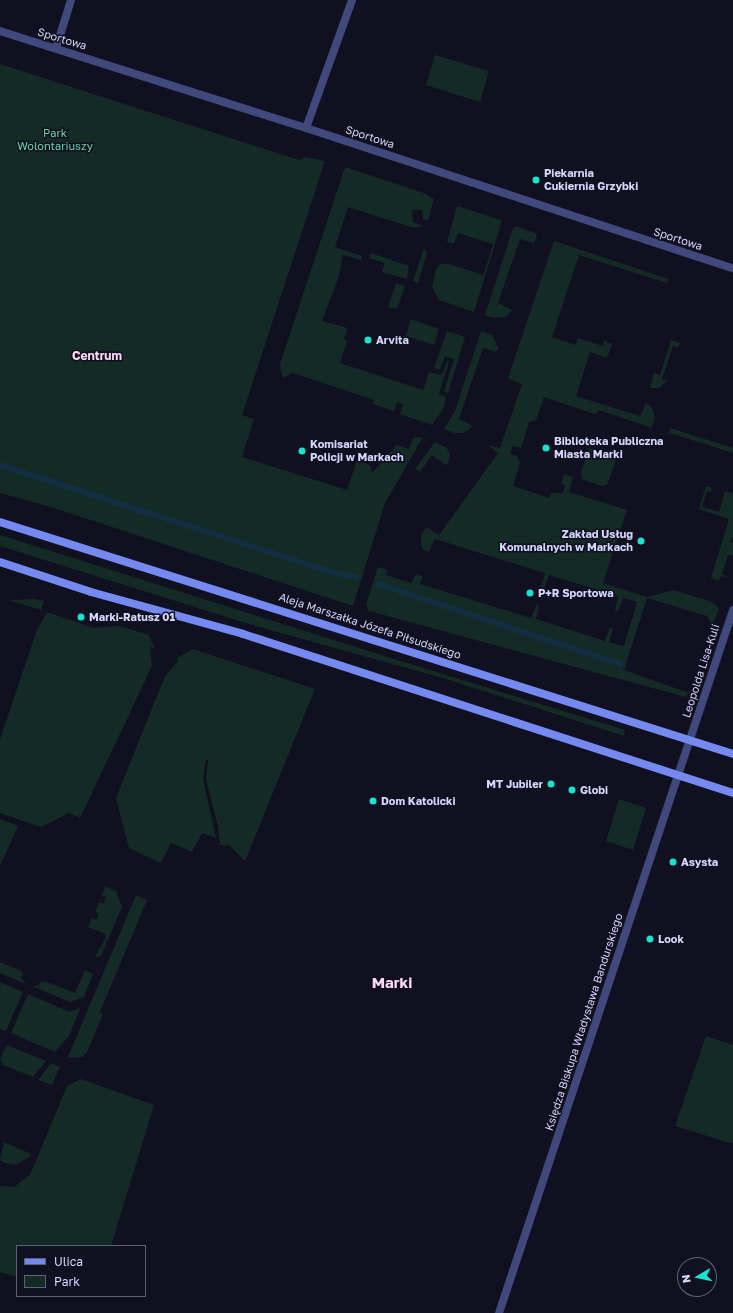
<!DOCTYPE html>
<meta charset="utf-8">
<style>
body{margin:0}
#map{position:relative;width:733px;height:1313px;overflow:hidden;background:#101021;font-family:"Golos Text",sans-serif}
div>[style]{position:absolute}
.green>*{inset:0;background:#132a25}
.stream>*{height:6px;margin:-3px;padding:0 3px;transform-origin:3px;border-radius:3px;background:#122f42}
.minor>*{height:8px;margin:-4px;padding:0 4px;transform-origin:4px;border-radius:4px;background:#3f497b}
.secondary>*{height:8px;margin:-4px;padding:0 4px;transform-origin:4px;border-radius:4px;background:#748af1}
.dots>*{width:11px;height:11px;translate:-50% -50%;box-sizing:border-box;border:2px solid #101021;border-radius:50%}
span{translate:-50% -50%;white-space:nowrap;text-align:center;line-height:1.15;-webkit-text-stroke:3px #101021;paint-order:stroke}
.street-label{font-size:11px;color:#d4d7fb}
.park-label{font-size:11px;color:#67d3a3}
.poi-label{font-size:11px;color:#d4d7fb;font-weight:700}
.left{translate:0 -50%;text-align:left}
.right{translate:-100% -50%;text-align:right}
.neighbourhood-label{font-size:12px;color:#fbd6f5;font-weight:700}
.district-label{font-size:15px;color:#fbd6f5;font-weight:700}
.legend{position:absolute;left:16px;top:1245px;width:130px;height:52px;box-sizing:border-box;background:#101021;border:1px solid #5e6078;margin:0;padding:5px 7px;list-style:none;font-size:12px;color:#d4d7fb}
.legend li{display:flex;align-items:center;gap:8px;height:20px}
.legend b{width:20px;border:1px solid #5e6078}
.north{position:absolute;left:677px;top:1257px;width:40px;height:40px;box-sizing:border-box;background:#101021;border:1px solid #5e6078;border-radius:50%;rotate:261deg;font-size:11px;font-weight:700;line-height:16px;text-align:center;color:#d4d7fb}
.north::after{content:'';display:block;margin:auto;width:14px;height:18px;background:#17e3cf;clip-path:polygon(50% 0,100% 100%,50% 72%,0 100%)}
</style>
<div id="map">
<div class="green">
<div style="clip-path:polygon(435px 55px,489px 71px,480px 102px,426px 85px)"></div>
<div style="clip-path:polygon(0 64px,299px 160px,305px 157px,325px 161px,242px 415px,254px 419px,242px 457px,347px 490px,357px 460px,370px 465px,372px 473px,397px 445px,409px 449px,413px 438px,423px 437px,385px 503px,353px 606px,51px 507px,0 493px)"></div>
<div style="clip-path:polygon(345px 167px,424px 193px,434px 199px,428px 220px,423px 219px,422px 210px,412px 210px,413px 222px,422px 226px,414px 228px,348px 207px,335px 247px,362px 256px,361px 260px,343px 255px,338px 279px,322px 321px,345px 327px,347px 330px,344px 339px,347px 341px,340px 363px,423px 390px,429px 372px,442px 375px,447px 361px,449px 362px,439px 394px,446px 397px,443px 409px,432px 425px,400px 414px,403px 404px,397px 402px,394px 411px,373px 404px,374px 400px,293px 373px,284px 378px,281px 373px,280px 364px)"></div>
<div style="clip-path:polygon(457px 206px,501px 220px,501px 224px,474px 312px,439px 300px,432px 287px,436px 269px,441px 264px,449px 264px,483px 275px,489px 258px,493px 244px,458px 233px,454px 244px,447px 242px)"></div>
<div style="clip-path:polygon(517px 226px,537px 234px,534px 243px,520px 239px,498px 303px,512px 310px,506px 317px,495px 318px,485px 315px,513px 228px)"></div>
<div style="clip-path:polygon(554px 241px,668px 279px,667px 283px,579px 255px,552px 337px,576px 345px,578px 338px,603px 346px,604px 341px,612px 344px,607px 358px,590px 352px,576px 396px,640px 416px,646px 403px,653px 409px,655px 419px,650px 431px,650px 427px,599px 410px,595px 414px,544px 397px,536px 420px,529px 422px,521px 448px,513px 446px,510px 454px,517px 456px,520px 463px,513px 486px,549px 498px,551px 493px,563px 493px,565px 485px,561px 484px,564px 474px,573px 477px,569px 492px,627px 510px,603px 583px,647px 597px,674px 590px,712px 602px,719px 608px,711px 631px,712px 624px,707px 616px,647px 598px,624px 670px,689px 693px,686px 697px,369px 611px,366px 605px,378px 567px,388px 570px,386px 575px,411px 583px,415px 575px,423px 576px,420px 584px,531px 618px,537px 604px,539px 605px,536px 619px,605px 641px,610px 627px,613px 629px,609px 642px,624px 646px,637px 602px,623px 598px,619px 610px,615px 611px,618px 596px,549px 575px,544px 589px,541px 587px,545px 573px,435px 539px,429px 552px,423px 550px,421px 544px,421px 535px,426px 527px,439px 535px,498px 453px,488px 445px,500px 448px,522px 384px,508px 378px)"></div>
<div style="clip-path:polygon(424px 248px,427px 253px,418px 283px,413px 281px)"></div>
<div style="clip-path:polygon(371px 253px,409px 266px,407px 279px,382px 272px,385px 263px,369px 258px)"></div>
<div style="clip-path:polygon(396px 283px,405px 286px,397px 309px,388px 307px)"></div>
<div style="clip-path:polygon(411px 319px,439px 329px,434px 345px,406px 336px)"></div>
<div style="clip-path:polygon(447px 331px,465px 337px,448px 393px,444px 392px,454px 359px,445px 356px,440px 370px,434px 368px)"></div>
<div style="clip-path:polygon(481px 331px,492px 335px,499px 349px,495px 352px,483px 348px,459px 419px,473px 426px,464px 433px,455px 433px,444px 429px,455px 411px)"></div>
<div style="clip-path:polygon(671px 340px,680px 343px,678px 347px,673px 346px,662px 379px,667px 381px,659px 388px,650px 388px,654px 373px,660px 375px)"></div>
<div style="clip-path:polygon(670px 428px,733px 448px,733px 453px,670px 433px,668px 437px)"></div>
<div style="clip-path:polygon(435px 442px,447px 448px,450px 456px,448px 464px,445px 465px,432px 455px,420px 472px,415px 469px)"></div>
<div style="clip-path:polygon(589px 448px,617px 457px,607px 485px,601px 486px,582px 479px,581px 472px)"></div>
<div style="clip-path:polygon(706px 486px,712px 488px,711px 492px,707px 491px,702px 507px,719px 512px,725px 491px,733px 494px,733px 537px,730px 542px,733px 543px,733px 556px,728px 555px,722px 574px,729px 578px,721px 576px,719px 581px,711px 578px,729px 519px,699px 509px)"></div>
<div style="clip-path:polygon(0 535px,394px 659px,625px 730px,624px 736px,443px 678px,249px 624px,0 546px)"></div>
<div style="clip-path:polygon(35px 599px,44px 601px,41px 610px,9px 600px)"></div>
<div style="clip-path:polygon(47px 612px,94px 628px,120px 626px,149px 635px,155px 650px,150px 646px,152px 666px,80px 818px,69px 813px,41px 827px,0 813px,0 739px,37px 630px)"></div>
<div style="clip-path:polygon(193px 649px,315px 689px,245px 861px,230px 846px,220px 845px,218px 826px,206px 780px,208px 760px,206px 760px,203px 778px,216px 838px,202px 833px,192px 852px,171px 843px,161px 863px,129px 848px,116px 798px,165px 676px,178px 661px,177px 658px)"></div>
<div style="clip-path:polygon(619px 799px,646px 808px,633px 850px,606px 841px)"></div>
<div style="clip-path:polygon(0 819px,18px 826px,0 866px)"></div>
<div style="clip-path:polygon(105px 886px,116px 891px,122px 907px,101px 956px,95px 957px,106px 936px,104px 933px,88px 927px,92px 918px,96px 920px,99px 913px,95px 912px,99px 902px,103px 904px,106px 897px,102px 896px)"></div>
<div style="clip-path:polygon(136px 895px,147px 900px,100px 1012px,103px 1014px,87px 1052px,82px 1057px,71px 1058px,68px 1057px)"></div>
<div style="clip-path:polygon(0 962px,21px 971px,23px 975px,21px 978px,26px 984px,0 973px)"></div>
<div style="clip-path:polygon(85px 970px,93px 974px,84px 997px,70px 1002px,32px 986px,39px 986px,40px 982px,44px 981px,75px 993px)"></div>
<div style="clip-path:polygon(0 982px,23px 992px,6px 1031px,0 1029px)"></div>
<div style="clip-path:polygon(28px 994px,70px 1012px,81px 1007px,69px 1036px,55px 1052px,11px 1033px)"></div>
<div style="clip-path:polygon(706px 1036px,733px 1045px,733px 1144px,675px 1126px)"></div>
<div style="clip-path:polygon(7px 1045px,46px 1061px,33px 1077px,3px 1065px,0 1059px)"></div>
<div style="clip-path:polygon(51px 1063px,60px 1067px,52px 1085px,38px 1080px)"></div>
<div style="clip-path:polygon(81px 1079px,154px 1105px,111px 1246px,17px 1246px,17px 1277px,0 1272px,0 1186px,14px 1187px,30px 1175px,67px 1086px)"></div>
<div style="clip-path:polygon(4px 1142px,31px 1154px,30px 1157px,16px 1165px,5px 1163px,0 1160px)"></div>
</div>
<div class="stream">
<div style="left:0;top:465px;width:349px;rotate:17.9deg"></div>
<div style="left:332px;top:572px;width:25px;rotate:12deg"></div>
<div style="left:378px;top:584px;width:255px;rotate:18.3deg"></div>
</div>
<div class="minor">
<div style="left:0;top:31px;width:321px;rotate:17.6deg"></div>
<div style="left:306px;top:128px;width:449px;rotate:18.2deg"></div>
<div style="left:56px;top:48px;width:50px;rotate:-72.6deg"></div>
<div style="left:306px;top:128px;width:136px;rotate:-70.2deg"></div>
<div style="left:499px;top:1313px;width:741px;rotate:-71.59deg"></div>
</div>
<div class="secondary">
<div style="left:0;top:522px;width:769px;rotate:17.56deg"></div>
<div style="left:0;top:562px;width:96px;rotate:18.2deg"></div>
<div style="left:91px;top:592px;width:158px;rotate:15.4deg"></div>
<div style="left:243px;top:634px;width:515px;rotate:17.98deg"></div>
</div>
<div class="dots">
<div style="left:536px;top:180px;background:#17e3cf"></div>
<div style="left:368px;top:340px;background:#17e3cf"></div>
<div style="left:546px;top:448px;background:#17e3cf"></div>
<div style="left:302px;top:451px;background:#17e3cf"></div>
<div style="left:641px;top:541px;background:#17e3cf"></div>
<div style="left:530px;top:593px;background:#17e3cf"></div>
<div style="left:81px;top:617px;background:#17e3cf"></div>
<div style="left:551px;top:784px;background:#17e3cf"></div>
<div style="left:572px;top:790px;background:#17e3cf"></div>
<div style="left:373px;top:801px;background:#17e3cf"></div>
<div style="left:673px;top:862px;background:#17e3cf"></div>
<div style="left:650px;top:939px;background:#17e3cf"></div>
</div>
<div class="street-label">
<span style="left:62px;top:39px;rotate:17deg">Sportowa</span>
<span style="left:370px;top:137px;rotate:18deg">Sportowa</span>
<span style="left:678px;top:239px;rotate:18deg">Sportowa</span>
<span style="left:370px;top:626px;rotate:18deg">Aleja Marszałka Józefa Piłsudskiego</span>
<span style="left:701px;top:671px;rotate:-72deg">Leopolda Lisa-Kuli</span>
<span style="left:584px;top:1022px;rotate:-72deg">Księdza Biskupa Władysława Bandurskiego</span>
</div>
<div class="park-label">
<span style="left:55px;top:140px">Park<br>Wolontariuszy</span>
</div>
<div class="poi-label">
<span class="left" style="left:544px;top:180px">Piekarnia<br>Cukiernia Grzybki</span>
<span class="left" style="left:376px;top:340px">Arvita</span>
<span class="left" style="left:554px;top:448px">Biblioteka Publiczna<br>Miasta Marki</span>
<span class="left" style="left:310px;top:451px">Komisariat<br>Policji w Markach</span>
<span class="right" style="left:633px;top:541px">Zakład Usług<br>Komunalnych w Markach</span>
<span class="left" style="left:538px;top:593px">P+R Sportowa</span>
<span class="left" style="left:89px;top:617px">Marki-Ratusz 01</span>
<span class="right" style="left:543px;top:784px">MT Jubiler</span>
<span class="left" style="left:580px;top:790px">Globi</span>
<span class="left" style="left:381px;top:801px">Dom Katolicki</span>
<span class="left" style="left:681px;top:862px">Asysta</span>
<span class="left" style="left:658px;top:939px">Look</span>
</div>
<div class="neighbourhood-label">
<span style="left:97px;top:356px">Centrum</span>
</div>
<div class="district-label">
<span style="left:392px;top:983px">Marki</span>
</div>
<ul class="legend">
<li><b style="height:5px;background:#748af1"></b>Ulica</li>
<li><b style="height:11px;background:#132a25"></b>Park</li>
</ul>
<div class="north">N</div>
</div>
